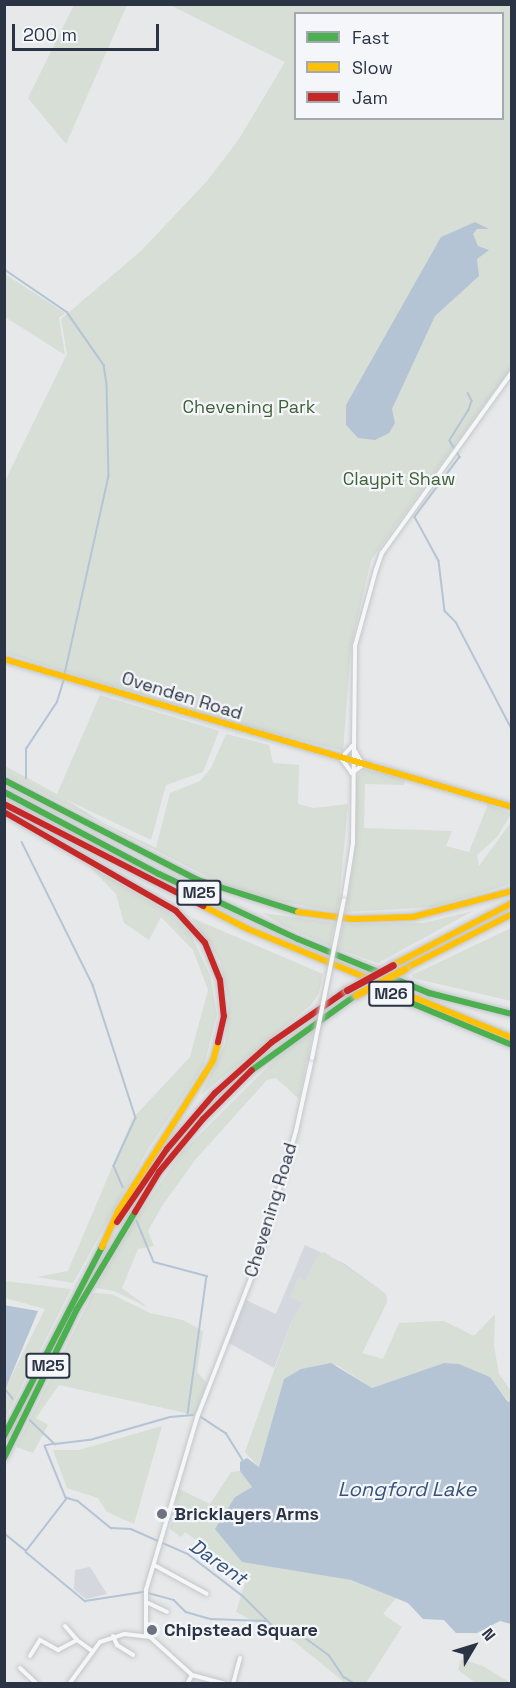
<!DOCTYPE html>
<style>
body{margin:0}
#map{position:relative;width:516px;height:1688px;overflow:hidden;background:#e6e8ea;font-family:"Space Grotesk",sans-serif}
div>[style]{position:absolute}
.built>*{inset:0;background:#d4d7dd}
.green>*{inset:0;background:#d6ded6}
.water>*{inset:0;background:#b4c4d5}
.stream>*{height:1.5px;margin:-0.75px;padding:0 0.75px;transform-origin:0.75px;border-radius:0.75px;background:#b4c4d5}
.roads{filter:drop-shadow(0 0 2px #c4c6c8) drop-shadow(0 0 2px #c4c6c8)}
.street>*{height:4px;margin:-2px;padding:0 2px;transform-origin:2px;border-radius:2px;background:#f5f6f7}
.fast>*{height:6px;margin:-3px;padding:0 3px;transform-origin:3px;border-radius:3px;background:#4caf50}
.slow>*{height:6px;margin:-3px;padding:0 3px;transform-origin:3px;border-radius:3px;background:#ffc107}
.jam>*{height:6px;margin:-3px;padding:0 3px;transform-origin:3px;border-radius:3px;background:#c62828}
.bridges{filter:drop-shadow(0 0 2px #c4c6c8) drop-shadow(0 0 2px #c4c6c8)}
.street-bridge>*{height:4px;margin:-2px;padding:0 2px;transform-origin:2px;border-radius:2px;background:#f5f6f7}
.slow-bridge>*{height:7px;margin:-3.5px;padding:0 3.5px;transform-origin:3.5px;border-radius:3.5px;background:#ffc107}
.jam-bridge>*{height:7px;margin:-3.5px;padding:0 3.5px;transform-origin:3.5px;border-radius:3.5px;background:#c62828}
.dots>*{width:16px;height:16px;translate:-50% -50%;box-sizing:border-box;border:3px solid #f4f6f9;border-radius:50%}
span{translate:-50% -50%;white-space:nowrap;text-align:center;line-height:1.15;-webkit-text-stroke:4.5px #f4f6f9;paint-order:stroke}
.shield-label span{padding:2px 4px;background:#f4f6f9;border:2px solid;border-radius:4px;-webkit-text-stroke-width:0}
.shield-label{font-size:16px;color:#2b3445;font-weight:700}
.park-label{font-size:18px;color:#3f6138}
.street-label{font-size:18px;color:#2b3445}
.poi-label{font-size:18px;color:#2b3445;font-weight:700}
.left{translate:0 -50%;text-align:left}
.water-label{font-size:20px;color:#34527a;font-style:italic}
.frame{position:absolute;inset:0;border:6px solid #2b3445;pointer-events:none}
.legend{position:absolute;left:294px;top:12px;width:210px;height:108px;box-sizing:border-box;background:#f4f6f9;border:2px solid #a4a8b1;margin:0;padding:8px 10px;list-style:none;font-size:18px;color:#2b3445}
.legend li{display:flex;align-items:center;gap:12px;height:30px}
.legend b{width:30px;border:2px solid #a4a8b1}
.north{position:absolute;left:444px;top:1616px;width:60px;height:60px;-webkit-text-stroke:4px #f4f6f9;paint-order:stroke;rotate:52deg;font-size:16px;font-weight:700;line-height:24px;text-align:center;color:#2b3445}
.north::after{content:'';display:block;margin:auto;width:21px;height:27px;background:#2b3445;clip-path:polygon(50% 0,100% 100%,50% 72%,0 100%)}
.scale{position:absolute;left:12px;top:24px;width:147px;height:27px;box-sizing:border-box;border:3px solid #2b3445;border-top:0;padding-left:8px;font-size:18px;line-height:21px;white-space:nowrap;color:#2b3445;-webkit-text-stroke:4px #f4f6f9;paint-order:stroke}
</style>
<div id="map">
<div class="built">
<div style="clip-path:polygon(305px 1245px,345px 1264px,386px 1294px,387px 1302px,362px 1353px,292px 1320px,274px 1368px,229px 1343px,246px 1300px,276px 1314px)"></div>
<div style="clip-path:polygon(90px 1567px,107px 1594px,86px 1599px,74px 1589px,75px 1570px)"></div>
</div>
<div class="green">
<div style="clip-path:polygon(74px 5px,127px 5px,66px 144px,28px 98px)"></div>
<div style="clip-path:polygon(evenodd,170px 5px,511px 5px,511px 368px,371px 560px,351px 648px,343px 751px,223px 720px,5px 653px,4px 483px,67px 354px,61px 319px,141px 251px,208px 180px,239px 139px,285px 62px,170px 5px,296px 14px,502px 14px,502px 118px,296px 118px,296px 14px)"></div>
<div style="clip-path:polygon(5px 274px,65px 313px,59px 318px,65px 355px,5px 317px)"></div>
<div style="clip-path:polygon(100px 695px,219px 731px,203px 772px,166px 785px,151px 840px,65px 799px,103px 823px,156px 848px,170px 793px,200px 781px,211px 768px,226px 734px,269px 745px,273px 763px,299px 765px,298px 804px,314px 808px,348px 804px,338px 912px,262px 898px,220px 883px,5px 774px,5px 766px,57px 794px)"></div>
<div style="clip-path:polygon(365px 769px,405px 779px,404px 785px,365px 784px,364px 828px,452px 831px,446px 846px,469px 852px,488px 804px,511px 814px,497px 837px,477px 855px,479px 866px,511px 822px,511px 884px,433px 907px,345px 912px,354px 859px,356px 777px)"></div>
<div style="clip-path:polygon(89px 866px,169px 913px,190px 933px,210px 975px,217px 1015px,204px 1065px,148px 1149px,73px 1283px,37px 1277px,68px 1271px,133px 1118px,190px 1057px,208px 990px,193px 950px,161px 917px,149px 940px,124px 923px,116px 894px)"></div>
<div style="clip-path:polygon(473px 911px,378px 963px,338px 949px,343px 924px,424px 923px)"></div>
<div style="clip-path:polygon(263px 913px,335px 923px,330px 946px,282px 925px)"></div>
<div style="clip-path:polygon(192px 918px,323px 974px,319px 993px,311px 1005px,201px 1095px,225px 1044px,229px 1003px,220px 961px)"></div>
<div style="clip-path:polygon(511px 928px,511px 1001px,413px 978px,412px 975px)"></div>
<div style="clip-path:polygon(313px 1031px,299px 1099px,276px 1078px,267px 1080px,195px 1160px,162px 1206px,148px 1231px,154px 1246px,138px 1249px,122px 1288px,149px 1308px,114px 1291px,96px 1288px,134px 1222px,181px 1153px,278px 1057px)"></div>
<div style="clip-path:polygon(324px 1252px,386px 1294px,387px 1302px,362px 1353px,383px 1359px,399px 1323px,444px 1321px,474px 1336px,495px 1314px,494px 1346px,499px 1374px,511px 1391px,511px 1400px,509px 1402px,490px 1377px,459px 1364px,444px 1363px,372px 1388px,337px 1365px,301px 1369px,285px 1379px,259px 1467px,245px 1452px,292px 1320px,302px 1303px,290px 1297px,298px 1278px,305px 1281px,317px 1256px)"></div>
<div style="clip-path:polygon(5px 1281px,71px 1289px,5px 1419px,5px 1389px,45px 1309px,5px 1298px)"></div>
<div style="clip-path:polygon(93px 1293px,111px 1294px,150px 1313px,183px 1320px,203px 1331px,197px 1372px,207px 1383px,195px 1415px,59px 1385px,36px 1418px,48px 1425px,33px 1453px,16px 1447px)"></div>
<div style="clip-path:polygon(162px 1426px,134px 1524px,107px 1512px,98px 1498px,67px 1488px,53px 1450px,79px 1450px)"></div>
<div style="clip-path:polygon(240px 1471px,252px 1487px,235px 1497px,242px 1561px,351px 1580px,396px 1598px,383px 1614px,402px 1627px,366px 1683px,345px 1683px,295px 1642px,236px 1612px,247px 1577px,185px 1532px,181px 1537px,170px 1529px,179px 1489px,210px 1504px,231px 1472px)"></div>
<div style="clip-path:polygon(461px 1659px,483px 1666px,511px 1683px,476px 1683px,458px 1670px)"></div>
</div>
<div class="water">
<div style="clip-path:polygon(475px 222px,489px 229px,477px 229px,473px 234px,478px 246px,489px 250px,477px 259px,479px 276px,435px 316px,392px 409px,395px 423px,389px 433px,375px 440px,358px 438px,346px 425px,346px 405px,441px 237px)"></div>
<div style="clip-path:polygon(4px 1305px,38px 1311px,5px 1390px,4px 1390px)"></div>
<div style="clip-path:polygon(331px 1363px,372px 1388px,444px 1363px,459px 1364px,490px 1377px,508px 1402px,511px 1400px,511px 1624px,500px 1621px,477px 1633px,456px 1633px,444px 1620px,423px 1619px,408px 1603px,351px 1580px,242px 1562px,215px 1529px,235px 1497px,252px 1487px,240px 1471px,240px 1462px,247px 1458px,259px 1467px,284px 1379px,301px 1369px)"></div>
</div>
<div class="stream">
<div style="left:4px;top:269px;width:76px;rotate:34.3deg"></div>
<div style="left:67px;top:312px;width:65px;rotate:55.1deg"></div>
<div style="left:104px;top:365px;width:19px;rotate:81deg"></div>
<div style="left:107px;top:384px;width:92px;rotate:88.8deg"></div>
<div style="left:109px;top:476px;width:203px;rotate:102.5deg"></div>
<div style="left:468px;top:393px;width:9px;rotate:63deg"></div>
<div style="left:472px;top:401px;width:9px;rotate:108deg"></div>
<div style="left:469px;top:410px;width:36px;rotate:122deg"></div>
<div style="left:450px;top:441px;width:19px;rotate:58deg"></div>
<div style="left:460px;top:457px;width:75px;rotate:126.9deg"></div>
<div style="left:415px;top:517px;width:50px;rotate:61.4deg"></div>
<div style="left:439px;top:561px;width:50px;rotate:83.2deg"></div>
<div style="left:445px;top:611px;width:16px;rotate:45deg"></div>
<div style="left:456px;top:622px;width:121px;rotate:62.4deg"></div>
<div style="left:26px;top:779px;width:30px;rotate:-90deg"></div>
<div style="left:26px;top:749px;width:56px;rotate:-56.6deg"></div>
<div style="left:57px;top:702px;width:24px;rotate:-73deg"></div>
<div style="left:22px;top:842px;width:160px;rotate:63.6deg"></div>
<div style="left:93px;top:985px;width:140px;rotate:72.1deg"></div>
<div style="left:136px;top:1118px;width:53px;rotate:114.6deg"></div>
<div style="left:114px;top:1166px;width:23px;rotate:67deg"></div>
<div style="left:137px;top:1221px;width:44px;rotate:67.5deg"></div>
<div style="left:154px;top:1262px;width:55px;rotate:14.8deg"></div>
<div style="left:207px;top:1276px;width:139px;rotate:97.8deg"></div>
<div style="left:6px;top:1390px;width:11px;rotate:52deg"></div>
<div style="left:201px;top:1417px;width:30px;rotate:33deg"></div>
<div style="left:226px;top:1433px;width:32px;rotate:58deg"></div>
<div style="left:30px;top:1420px;width:35px;rotate:44deg"></div>
<div style="left:55px;top:1444px;width:35px;rotate:-7deg"></div>
<div style="left:90px;top:1440px;width:83px;rotate:-16deg"></div>
<div style="left:170px;top:1417px;width:23px;rotate:-5deg"></div>
<div style="left:54px;top:1444px;width:9px;rotate:167deg"></div>
<div style="left:45px;top:1446px;width:56px;rotate:68deg"></div>
<div style="left:4px;top:1533px;width:28px;rotate:39deg"></div>
<div style="left:26px;top:1551px;width:67px;rotate:-52.3deg"></div>
<div style="left:67px;top:1498px;width:11px;rotate:15deg"></div>
<div style="left:78px;top:1501px;width:43px;rotate:39.3deg"></div>
<div style="left:111px;top:1528px;width:20px;rotate:3deg"></div>
<div style="left:131px;top:1529px;width:62px;rotate:23.7deg"></div>
<div style="left:188px;top:1554px;width:69px;rotate:37.4deg"></div>
<div style="left:243px;top:1596px;width:51px;rotate:45deg"></div>
<div style="left:279px;top:1632px;width:25px;rotate:11deg"></div>
<div style="left:304px;top:1637px;width:31px;rotate:36deg"></div>
<div style="left:329px;top:1655px;width:27px;rotate:56deg"></div>
<div style="left:344px;top:1677px;width:13px;rotate:32deg"></div>
<div style="left:26px;top:1552px;width:77px;rotate:39.7deg"></div>
<div style="left:85px;top:1601px;width:60px;rotate:-8.7deg"></div>
<div style="left:148px;top:1593px;width:27px;rotate:15deg"></div>
<div style="left:174px;top:1600px;width:17px;rotate:45deg"></div>
<div style="left:186px;top:1612px;width:26px;rotate:16deg"></div>
<div style="left:211px;top:1619px;width:55px;rotate:2.1deg"></div>
</div>
<div class="roads">
<div class="street">
<div style="left:352px;top:746px;width:22px;rotate:60deg"></div>
<div style="left:363px;top:765px;width:14px;rotate:144deg"></div>
<div style="left:352px;top:773px;width:19px;rotate:-126deg"></div>
<div style="left:341px;top:758px;width:16px;rotate:-47deg"></div>
<div style="left:344px;top:900px;width:58px;rotate:-81deg"></div>
<div style="left:353px;top:843px;width:197px;rotate:-89.4deg"></div>
<div style="left:355px;top:646px;width:79px;rotate:-74.6deg"></div>
<div style="left:376px;top:570px;width:18px;rotate:-71deg"></div>
<div style="left:382px;top:553px;width:223px;rotate:-54.3deg"></div>
<div style="left:154px;top:1565px;width:60px;rotate:28.7deg"></div>
<div style="left:146px;top:1602px;width:23px;rotate:25deg"></div>
<div style="left:65px;top:1626px;width:18px;rotate:49deg"></div>
<div style="left:113px;top:1636px;width:10px;rotate:66deg"></div>
<div style="left:117px;top:1645px;width:19px;rotate:32deg"></div>
<div style="left:146px;top:1636px;width:46px;rotate:-90deg"></div>
<div style="left:146px;top:1590px;width:183px;rotate:-73.5deg"></div>
<div style="left:198px;top:1415px;width:172px;rotate:-68.8deg"></div>
<div style="left:260px;top:1255px;width:129px;rotate:-73.8deg"></div>
<div style="left:296px;top:1131px;width:75px;rotate:-77.6deg"></div>
<div style="left:30px;top:1656px;width:19px;rotate:-58deg"></div>
<div style="left:40px;top:1640px;width:21px;rotate:29deg"></div>
<div style="left:58px;top:1650px;width:21px;rotate:-28deg"></div>
<div style="left:77px;top:1640px;width:19px;rotate:36deg"></div>
<div style="left:20px;top:1668px;width:23px;rotate:43deg"></div>
<div style="left:69px;top:1684px;width:52px;rotate:-53.6deg"></div>
<div style="left:100px;top:1642px;width:26px;rotate:-18deg"></div>
<div style="left:125px;top:1634px;width:25px;rotate:7deg"></div>
<div style="left:150px;top:1637px;width:57px;rotate:42.1deg"></div>
<div style="left:192px;top:1675px;width:34px;rotate:15deg"></div>
<div style="left:187px;top:1684px;width:10px;rotate:-61deg"></div>
<div style="left:233px;top:1684px;width:27px;rotate:-75deg"></div>
</div>
<div class="fast">
<div style="left:4px;top:780px;width:218px;rotate:27.3deg"></div>
<div style="left:198px;top:880px;width:105px;rotate:17.7deg"></div>
<div style="left:4px;top:792px;width:175px;rotate:27.9deg"></div>
<div style="left:159px;top:874px;width:153px;rotate:25.1deg"></div>
<div style="left:298px;top:939px;width:142px;rotate:22.4deg"></div>
<div style="left:429px;top:993px;width:86px;rotate:14.2deg"></div>
<div style="left:392px;top:995px;width:130px;rotate:22.6deg"></div>
<div style="left:252px;top:1070px;width:128px;rotate:-35.8deg"></div>
<div style="left:4px;top:1436px;width:215px;rotate:-62.6deg"></div>
<div style="left:4px;top:1458px;width:166px;rotate:-63.9deg"></div>
<div style="left:77px;top:1309px;width:113px;rotate:-59.1deg"></div>
</div>
<div class="slow">
<div style="left:4px;top:659px;width:529px;rotate:16.24deg"></div>
<div style="left:203px;top:906px;width:51px;rotate:27.1deg"></div>
<div style="left:248px;top:929px;width:286px;rotate:22.4deg"></div>
<div style="left:298px;top:912px;width:55px;rotate:7.3deg"></div>
<div style="left:353px;top:919px;width:60px;rotate:-1.9deg"></div>
<div style="left:413px;top:917px;width:102px;rotate:-14.7deg"></div>
<div style="left:393px;top:965px;width:134px;rotate:-27.5deg"></div>
<div style="left:404px;top:969px;width:121px;rotate:-27deg"></div>
<div style="left:102px;top:1247px;width:39px;rotate:-66deg"></div>
<div style="left:118px;top:1211px;width:178px;rotate:-57.7deg"></div>
<div style="left:213px;top:1061px;width:20px;rotate:-75deg"></div>
</div>
<div class="jam">
<div style="left:4px;top:804px;width:224px;rotate:27.1deg"></div>
<div style="left:4px;top:812px;width:198px;rotate:29.9deg"></div>
<div style="left:176px;top:911px;width:43px;rotate:47.8deg"></div>
<div style="left:205px;top:943px;width:40px;rotate:68deg"></div>
<div style="left:220px;top:980px;width:36px;rotate:84deg"></div>
<div style="left:224px;top:1016px;width:27px;rotate:103deg"></div>
<div style="left:135px;top:1212px;width:47px;rotate:-59deg"></div>
<div style="left:159px;top:1172px;width:69px;rotate:-50.3deg"></div>
<div style="left:203px;top:1119px;width:69px;rotate:-45deg"></div>
<div style="left:117px;top:1222px;width:88px;rotate:-55.6deg"></div>
<div style="left:167px;top:1149px;width:74px;rotate:-49.4deg"></div>
<div style="left:215px;top:1093px;width:76px;rotate:-41.8deg"></div>
<div style="left:272px;top:1042px;width:91px;rotate:-34.7deg"></div>
</div>
</div>
<div class="bridges">
<div class="street-bridge">
<div style="left:312px;top:1058px;width:161px;rotate:-78.6deg"></div>
</div>
<div class="slow-bridge">
<div style="left:356px;top:995px;width:55px;rotate:-28.4deg"></div>
</div>
<div class="jam-bridge">
<div style="left:347px;top:990px;width:52px;rotate:-28.5deg"></div>
</div>
</div>
<div class="dots">
<div style="left:162px;top:1514px;background:#6c737f"></div>
<div style="left:152px;top:1630px;background:#6c737f"></div>
</div>
<div class="shield-label">
<span style="left:199px;top:893px">M25</span>
<span style="left:391px;top:994px">M26</span>
<span style="left:48px;top:1366px">M25</span>
</div>
<div class="park-label">
<span style="left:249px;top:407px">Chevening Park</span>
<span style="left:399px;top:479px">Claypit Shaw</span>
</div>
<div class="street-label">
<span style="left:182px;top:696px;rotate:17deg">Ovenden Road</span>
<span style="left:271px;top:1210px;rotate:-73deg">Chevening Road</span>
</div>
<div class="poi-label">
<span class="left" style="left:174px;top:1514px">Bricklayers Arms</span>
<span class="left" style="left:164px;top:1630px">Chipstead Square</span>
</div>
<div class="water-label">
<span style="left:407px;top:1489px">Longford Lake</span>
<span style="left:218px;top:1562px;rotate:35deg">Darent</span>
</div>
<div class="frame"></div>
<ul class="legend">
<li><b style="height:8px;background:#4caf50"></b>Fast</li>
<li><b style="height:8px;background:#ffc107"></b>Slow</li>
<li><b style="height:8px;background:#c62828"></b>Jam</li>
</ul>
<div class="north">N</div>
<div class="scale">200 m</div>
</div>
